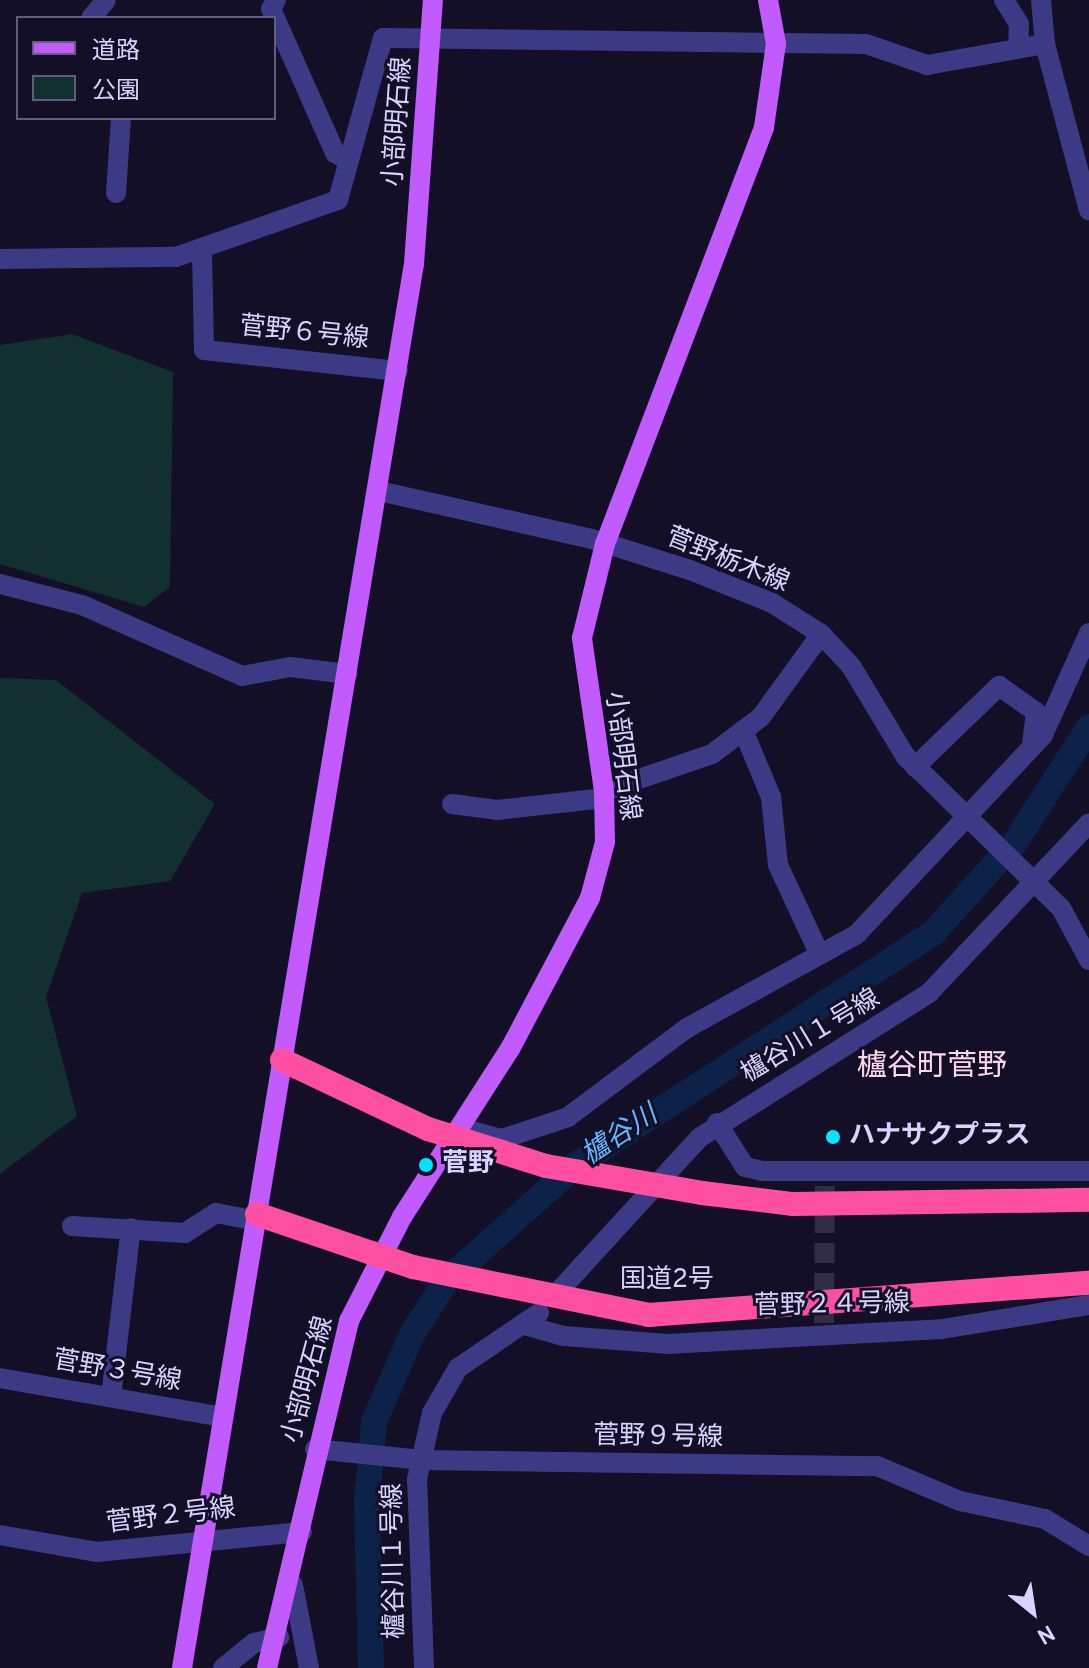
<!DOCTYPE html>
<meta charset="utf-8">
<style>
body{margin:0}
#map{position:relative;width:1089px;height:1668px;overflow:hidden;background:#130f26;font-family:Overpass,"Noto Sans JP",sans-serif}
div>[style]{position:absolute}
.green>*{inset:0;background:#12302f}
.river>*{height:26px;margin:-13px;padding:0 13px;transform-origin:13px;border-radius:13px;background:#0c2248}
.minor-tunnel>*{height:20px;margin-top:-10px;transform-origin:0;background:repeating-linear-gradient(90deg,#312d47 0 20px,transparent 0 30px)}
.minor>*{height:20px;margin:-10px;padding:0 10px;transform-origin:10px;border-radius:10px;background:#3d3a85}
.major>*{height:20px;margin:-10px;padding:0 10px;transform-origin:10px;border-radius:10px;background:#c25bff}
.highway>*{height:24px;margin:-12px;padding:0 12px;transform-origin:12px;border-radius:12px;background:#ff4fa3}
.highway-bridge>*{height:24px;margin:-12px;padding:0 12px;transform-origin:12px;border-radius:12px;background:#ff4fa3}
.dots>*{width:22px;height:22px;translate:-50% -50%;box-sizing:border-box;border:4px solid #130f26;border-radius:50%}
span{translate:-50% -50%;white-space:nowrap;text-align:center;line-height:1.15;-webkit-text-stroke:6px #130f26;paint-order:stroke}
.street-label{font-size:26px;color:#d9d4ff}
.poi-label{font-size:26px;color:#d9d4ff;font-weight:700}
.left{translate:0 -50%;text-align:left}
.water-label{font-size:28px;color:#62b6ff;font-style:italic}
.quarter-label{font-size:30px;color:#ffd6f0}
.legend{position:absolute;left:16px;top:16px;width:260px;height:104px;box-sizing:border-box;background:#130f26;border:2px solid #625e7d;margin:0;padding:10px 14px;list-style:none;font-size:24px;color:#d9d4ff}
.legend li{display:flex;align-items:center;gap:16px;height:40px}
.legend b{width:40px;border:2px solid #625e7d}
.north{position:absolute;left:993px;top:1572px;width:80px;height:80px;-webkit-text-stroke:6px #130f26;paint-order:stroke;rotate:150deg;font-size:22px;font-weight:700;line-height:32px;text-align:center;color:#d9d4ff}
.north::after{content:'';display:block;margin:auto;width:28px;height:36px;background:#d9d4ff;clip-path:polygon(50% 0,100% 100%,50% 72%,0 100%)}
</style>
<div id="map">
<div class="green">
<div style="clip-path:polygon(72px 334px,173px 372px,170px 587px,144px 607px,0 564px,0 345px)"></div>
<div style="clip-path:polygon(0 678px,56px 680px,215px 804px,170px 881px,82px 893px,46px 997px,77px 1116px,0 1174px)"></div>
</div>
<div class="river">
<div style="left:371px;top:1668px;width:169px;rotate:-91.4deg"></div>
<div style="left:367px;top:1499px;width:77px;rotate:-84.8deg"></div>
<div style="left:374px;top:1422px;width:96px;rotate:-66.6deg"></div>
<div style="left:412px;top:1334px;width:64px;rotate:-57.1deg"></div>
<div style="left:447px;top:1280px;width:173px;rotate:-41.7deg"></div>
<div style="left:576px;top:1165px;width:426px;rotate:-33deg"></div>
<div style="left:933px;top:933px;width:124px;rotate:-47.9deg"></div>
<div style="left:1016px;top:841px;width:135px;rotate:-57.4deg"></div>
</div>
<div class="minor-tunnel">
<div style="left:824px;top:1323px;width:137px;rotate:-89.6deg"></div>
</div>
<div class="minor">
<div style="left:276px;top:0;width:10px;rotate:119deg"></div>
<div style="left:271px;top:9px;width:158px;rotate:66deg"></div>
<div style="left:335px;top:153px;width:16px;rotate:30deg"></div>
<div style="left:1004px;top:0;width:28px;rotate:58deg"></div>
<div style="left:1019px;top:24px;width:23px;rotate:92deg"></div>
<div style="left:1041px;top:0;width:44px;rotate:84.8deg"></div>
<div style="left:1045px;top:44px;width:172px;rotate:75.2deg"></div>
<div style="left:91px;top:18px;width:23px;rotate:-50deg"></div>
<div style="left:116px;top:193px;width:75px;rotate:-86.2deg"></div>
<div style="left:202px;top:253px;width:97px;rotate:88.8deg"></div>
<div style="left:204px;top:350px;width:195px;rotate:6.2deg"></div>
<div style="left:0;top:259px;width:176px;rotate:-0.7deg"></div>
<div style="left:176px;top:257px;width:172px;rotate:-19.4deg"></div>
<div style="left:338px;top:200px;width:168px;rotate:-74.5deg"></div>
<div style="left:383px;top:38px;width:483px;rotate:0.7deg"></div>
<div style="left:866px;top:44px;width:65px;rotate:19deg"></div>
<div style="left:927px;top:65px;width:120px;rotate:-10.1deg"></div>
<div style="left:379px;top:491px;width:218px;rotate:12.7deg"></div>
<div style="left:592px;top:539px;width:103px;rotate:17.6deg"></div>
<div style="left:690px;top:570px;width:88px;rotate:21.9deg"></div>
<div style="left:772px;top:603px;width:58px;rotate:32.3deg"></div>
<div style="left:821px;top:634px;width:44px;rotate:46.8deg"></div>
<div style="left:851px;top:666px;width:106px;rotate:58.9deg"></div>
<div style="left:906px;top:757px;width:216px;rotate:44.3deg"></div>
<div style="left:1061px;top:908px;width:59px;rotate:61.7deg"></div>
<div style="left:0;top:584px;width:85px;rotate:14.4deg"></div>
<div style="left:82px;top:605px;width:175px;rotate:23.9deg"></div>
<div style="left:242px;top:676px;width:49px;rotate:-10.6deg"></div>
<div style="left:290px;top:667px;width:58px;rotate:6.9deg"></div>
<div style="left:743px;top:730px;width:73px;rotate:67.3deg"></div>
<div style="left:771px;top:797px;width:68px;rotate:84.1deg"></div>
<div style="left:778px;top:865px;width:99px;rotate:65deg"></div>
<div style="left:915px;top:767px;width:117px;rotate:-44deg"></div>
<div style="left:999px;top:686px;width:45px;rotate:35.1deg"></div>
<div style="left:1036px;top:712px;width:31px;rotate:97deg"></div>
<div style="left:604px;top:791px;width:114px;rotate:-18.9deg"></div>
<div style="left:712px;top:754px;width:61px;rotate:-37.1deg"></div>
<div style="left:761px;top:717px;width:102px;rotate:-54.1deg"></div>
<div style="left:452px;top:804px;width:45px;rotate:7.6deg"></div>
<div style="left:497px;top:810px;width:108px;rotate:-6.4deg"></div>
<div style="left:717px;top:1123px;width:52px;rotate:57.5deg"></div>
<div style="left:745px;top:1167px;width:17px;rotate:13deg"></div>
<div style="left:762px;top:1171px;width:327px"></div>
<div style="left:464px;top:1129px;width:39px;rotate:15deg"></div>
<div style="left:502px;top:1139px;width:70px;rotate:-18.4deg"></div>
<div style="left:568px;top:1117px;width:149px;rotate:-36.8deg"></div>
<div style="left:687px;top:1028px;width:194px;rotate:-28.9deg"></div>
<div style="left:857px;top:934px;width:272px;rotate:-46.9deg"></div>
<div style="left:1043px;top:735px;width:112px;rotate:-65.7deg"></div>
<div style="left:72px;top:1226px;width:113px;rotate:3.5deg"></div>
<div style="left:185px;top:1233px;width:37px;rotate:-33deg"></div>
<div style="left:216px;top:1213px;width:42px;rotate:11deg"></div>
<div style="left:558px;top:1292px;width:209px;rotate:-47.5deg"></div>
<div style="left:699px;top:1138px;width:272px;rotate:-32.2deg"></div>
<div style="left:929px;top:993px;width:233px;rotate:-46.7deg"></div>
<div style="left:528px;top:1326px;width:37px;rotate:16deg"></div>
<div style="left:564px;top:1336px;width:103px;rotate:4.4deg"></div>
<div style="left:667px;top:1344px;width:275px;rotate:-3.1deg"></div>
<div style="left:942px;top:1329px;width:149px;rotate:-9.3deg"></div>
<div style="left:0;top:1378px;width:227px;rotate:9.9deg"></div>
<div style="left:111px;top:1397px;width:170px;rotate:-83.3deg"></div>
<div style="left:315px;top:1449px;width:107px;rotate:5.9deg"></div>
<div style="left:421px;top:1460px;width:456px;rotate:0.8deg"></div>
<div style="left:877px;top:1466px;width:90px;rotate:22.9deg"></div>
<div style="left:960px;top:1501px;width:87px;rotate:12deg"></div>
<div style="left:1045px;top:1519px;width:52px;rotate:31.5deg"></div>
<div style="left:0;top:1535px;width:98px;rotate:9.9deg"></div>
<div style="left:97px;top:1552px;width:206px;rotate:-5.6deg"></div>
<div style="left:293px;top:1585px;width:85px;rotate:79.1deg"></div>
<div style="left:223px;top:1668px;width:40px;rotate:-39deg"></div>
<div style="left:254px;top:1643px;width:26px;rotate:-13deg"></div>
<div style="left:424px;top:1668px;width:189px;rotate:-92.1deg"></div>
<div style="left:417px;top:1479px;width:68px;rotate:-77.2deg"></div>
<div style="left:432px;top:1413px;width:52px;rotate:-60deg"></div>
<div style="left:458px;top:1368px;width:98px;rotate:-34.2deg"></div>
</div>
<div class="major">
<div style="left:182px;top:1668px;width:1423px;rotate:-80.62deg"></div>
<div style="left:414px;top:264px;width:265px;rotate:-85.9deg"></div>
<div style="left:267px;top:1668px;width:357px;rotate:-76.7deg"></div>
<div style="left:349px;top:1321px;width:117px;rotate:-63deg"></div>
<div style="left:402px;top:1217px;width:200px;rotate:-57.3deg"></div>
<div style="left:510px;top:1049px;width:171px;rotate:-62.1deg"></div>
<div style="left:590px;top:898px;width:58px;rotate:-75deg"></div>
<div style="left:605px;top:842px;width:51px;rotate:-91.1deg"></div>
<div style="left:604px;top:791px;width:155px;rotate:-98.2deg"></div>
<div style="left:582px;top:638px;width:97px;rotate:-76.3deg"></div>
<div style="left:605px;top:544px;width:446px;rotate:-69.1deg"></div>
<div style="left:764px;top:127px;width:84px;rotate:-81.8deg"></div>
<div style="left:776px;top:44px;width:45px;rotate:-100.3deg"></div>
</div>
<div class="highway">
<div style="left:282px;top:1060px;width:161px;rotate:25.3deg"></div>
<div style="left:702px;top:1193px;width:92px;rotate:6.9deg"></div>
<div style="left:793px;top:1204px;width:296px;rotate:-0.8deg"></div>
<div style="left:257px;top:1214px;width:165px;rotate:18.8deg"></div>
<div style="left:413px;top:1267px;width:240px;rotate:11.5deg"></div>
<div style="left:648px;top:1315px;width:442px;rotate:-4.2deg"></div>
</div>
<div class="highway-bridge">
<div style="left:428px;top:1129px;width:124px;rotate:17.4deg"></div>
<div style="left:546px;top:1166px;width:158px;rotate:9.8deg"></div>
</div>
<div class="dots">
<div style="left:833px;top:1137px;background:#00e5ff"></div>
<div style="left:426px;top:1165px;background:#00e5ff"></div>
</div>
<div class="street-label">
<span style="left:399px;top:122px;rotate:-86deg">小部明石線</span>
<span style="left:304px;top:334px;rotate:6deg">菅野６号線</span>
<span style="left:727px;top:561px;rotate:22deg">菅野栃木線</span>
<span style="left:621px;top:756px;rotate:83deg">小部明石線</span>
<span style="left:811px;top:1037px;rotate:-31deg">櫨谷川１号線</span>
<span style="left:667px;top:1281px">国道2号</span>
<span style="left:832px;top:1306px;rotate:-1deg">菅野２４号線</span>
<span style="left:117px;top:1372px;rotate:10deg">菅野３号線</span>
<span style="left:309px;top:1380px;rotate:-75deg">小部明石線</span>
<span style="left:658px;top:1438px;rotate:1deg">菅野９号線</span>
<span style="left:171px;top:1517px;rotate:-7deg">菅野２号線</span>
<span style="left:395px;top:1561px;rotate:-91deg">櫨谷川１号線</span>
</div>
<div class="poi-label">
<span class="left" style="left:849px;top:1137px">ハナサクプラス</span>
<span class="left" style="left:442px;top:1165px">菅野</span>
</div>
<div class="water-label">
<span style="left:620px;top:1136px;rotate:-33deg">櫨谷川</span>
</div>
<div class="quarter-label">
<span style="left:932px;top:1068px">櫨谷町菅野</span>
</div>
<ul class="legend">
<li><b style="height:10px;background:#c25bff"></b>道路</li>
<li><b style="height:22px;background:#12302f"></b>公園</li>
</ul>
<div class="north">N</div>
</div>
